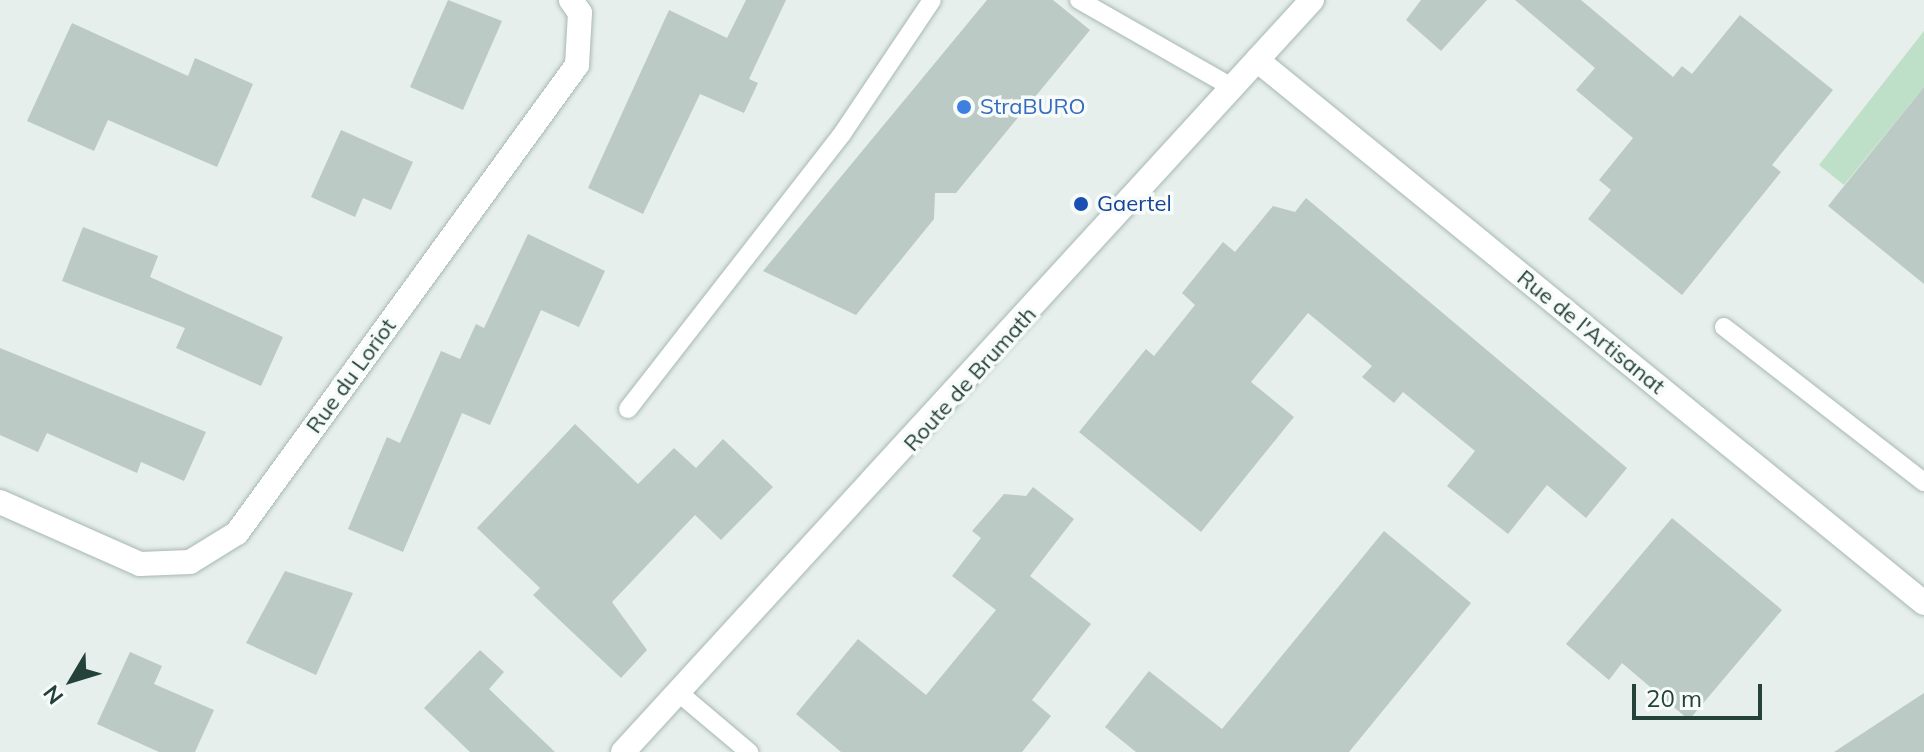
<!DOCTYPE html>
<style>
body{margin:0}
#map{position:relative;width:1924px;height:752px;overflow:hidden;background:#e6efeb;font-family:Mulish,sans-serif}
div>[style]{position:absolute}
.green>*{inset:0;background:#bfe0c8}
.building>*{inset:0;background:#bbcac4}
.roads{filter:drop-shadow(0 0 2px #a8b8b2) drop-shadow(0 0 2px #a8b8b2)}
.service>*{height:18px;margin:-9px;padding:0 9px;transform-origin:9px;border-radius:9px;background:#fff}
.minor>*{height:24px;margin:-12px;padding:0 12px;transform-origin:12px;border-radius:12px;background:#fff}
.secondary>*{height:24px;margin:-12px;padding:0 12px;transform-origin:12px;border-radius:12px;background:#fff}
.dots>*{width:22px;height:22px;translate:-50% -50%;box-sizing:border-box;border:4px solid #f7fbf9;border-radius:50%}
span{translate:-50% -50%;white-space:nowrap;text-align:center;line-height:1.15;-webkit-text-stroke:7px #f7fbf9;paint-order:stroke}
.shop-label{font-size:22px;color:#366cbe}
.left{translate:0 -50%;text-align:left}
.transit-label{font-size:22px;color:#164399}
.street-label{font-size:22px;color:#24423a}
.north{position:absolute;left:32px;top:640px;width:80px;height:80px;-webkit-text-stroke:6px #f7fbf9;paint-order:stroke;rotate:232deg;font-size:22px;font-weight:700;line-height:32px;text-align:center;color:#24423a}
.north::after{content:'';display:block;margin:auto;width:28px;height:36px;background:#24423a;clip-path:polygon(50% 0,100% 100%,50% 72%,0 100%)}
.scale{position:absolute;left:1632px;top:684px;width:130px;height:36px;box-sizing:border-box;border:4px solid #24423a;border-top:0;padding-left:10px;font-size:24px;line-height:28px;white-space:nowrap;color:#24423a;-webkit-text-stroke:6px #f7fbf9;paint-order:stroke}
</style>
<div id="map">
<div class="green">
<div style="clip-path:polygon(1924px 31px,1924px 87px,1844px 185px,1819px 165px)"></div>
</div>
<div class="building">
<div style="clip-path:polygon(448px 0,502px 21px,463px 110px,410px 87px)"></div>
<div style="clip-path:polygon(746px 0,786px 0,749px 79px,758px 83px,744px 113px,700px 94px,643px 214px,588px 188px,669px 10px,727px 38px)"></div>
<div style="clip-path:polygon(987px 0,1053px 0,1090px 30px,956px 193px,935px 193px,934px 219px,856px 315px,763px 271px)"></div>
<div style="clip-path:polygon(1421px 0,1487px 0,1441px 51px,1406px 20px)"></div>
<div style="clip-path:polygon(1515px 0,1581px 0,1673px 77px,1682px 66px,1692px 74px,1740px 15px,1833px 90px,1772px 165px,1781px 172px,1682px 295px,1588px 219px,1611px 190px,1599px 180px,1633px 138px,1576px 90px,1595px 68px)"></div>
<div style="clip-path:polygon(72px 23px,188px 76px,195px 58px,253px 84px,217px 167px,108px 120px,94px 151px,27px 121px)"></div>
<div style="clip-path:polygon(1924px 87px,1924px 284px,1828px 206px)"></div>
<div style="clip-path:polygon(341px 130px,413px 162px,391px 210px,363px 198px,355px 217px,311px 197px)"></div>
<div style="clip-path:polygon(1306px 198px,1627px 468px,1586px 518px,1547px 485px,1508px 534px,1447px 486px,1475px 451px,1403px 392px,1394px 403px,1362px 377px,1372px 366px,1308px 313px,1251px 382px,1294px 417px,1201px 532px,1079px 432px,1146px 349px,1154px 356px,1195px 305px,1182px 293px,1223px 242px,1235px 252px,1273px 206px,1295px 212px)"></div>
<div style="clip-path:polygon(83px 227px,158px 256px,150px 277px,283px 337px,261px 386px,176px 348px,185px 328px,62px 281px)"></div>
<div style="clip-path:polygon(528px 234px,605px 271px,579px 327px,541px 310px,490px 425px,462px 413px,403px 552px,348px 529px,387px 437px,400px 443px,441px 351px,460px 359px,476px 324px,484px 328px)"></div>
<div style="clip-path:polygon(0 348px,206px 432px,184px 481px,141px 462px,137px 473px,47px 433px,38px 452px,0 435px)"></div>
<div style="clip-path:polygon(575px 424px,638px 484px,674px 448px,696px 468px,723px 439px,773px 487px,721px 540px,695px 515px,612px 602px,647px 650px,621px 678px,533px 595px,540px 588px,477px 528px)"></div>
<div style="clip-path:polygon(1033px 487px,1074px 519px,1030px 576px,1091px 624px,1032px 700px,1051px 716px,1022px 752px,841px 752px,796px 714px,858px 639px,926px 695px,996px 610px,952px 576px,981px 538px,972px 531px,1004px 494px,1026px 496px)"></div>
<div style="clip-path:polygon(1672px 518px,1782px 610px,1689px 720px,1622px 663px,1609px 680px,1566px 644px)"></div>
<div style="clip-path:polygon(1384px 531px,1471px 603px,1349px 752px,1136px 752px,1105px 727px,1149px 671px,1222px 729px)"></div>
<div style="clip-path:polygon(285px 571px,353px 593px,316px 675px,246px 643px)"></div>
<div style="clip-path:polygon(480px 650px,504px 672px,489px 689px,555px 752px,470px 752px,424px 708px)"></div>
<div style="clip-path:polygon(130px 652px,162px 666px,154px 684px,214px 710px,195px 752px,159px 752px,97px 724px)"></div>
<div style="clip-path:polygon(1924px 693px,1924px 752px,1834px 752px)"></div>
</div>
<div class="roads">
<div class="service">
<div style="left:1079px;top:0;width:177px;rotate:29.7deg"></div>
<div style="left:1724px;top:327px;width:253px;rotate:37.8deg"></div>
<div style="left:628px;top:409px;width:348px;rotate:-52.1deg"></div>
<div style="left:842px;top:134px;width:161px;rotate:-56.1deg"></div>
<div style="left:679px;top:693px;width:92px;rotate:40.1deg"></div>
</div>
<div class="minor">
<div style="left:1257px;top:60px;width:860px;rotate:39.15deg"></div>
<div style="left:0;top:502px;width:153px;rotate:23.9deg"></div>
<div style="left:140px;top:564px;width:50px;rotate:-2.3deg"></div>
<div style="left:190px;top:562px;width:55px;rotate:-31.7deg"></div>
<div style="left:237px;top:533px;width:578px;rotate:-54deg"></div>
<div style="left:577px;top:65px;width:52px;rotate:-86.7deg"></div>
<div style="left:580px;top:13px;width:16px;rotate:-125deg"></div>
</div>
<div class="secondary">
<div style="left:623px;top:752px;width:1020px;rotate:-47.5deg"></div>
</div>
</div>
<div class="dots">
<div style="left:964px;top:107px;background:#3f7fe0"></div>
<div style="left:1081px;top:204px;background:#1a4fb4"></div>
</div>
<div class="shop-label">
<span class="left" style="left:980px;top:107px">StraBURO</span>
</div>
<div class="transit-label">
<span class="left" style="left:1097px;top:204px">Gaertel</span>
</div>
<div class="street-label">
<span style="left:1591px;top:332px;rotate:39deg">Rue de l'Artisanat</span>
<span style="left:351px;top:376px;rotate:-54deg">Rue du Loriot</span>
<span style="left:970px;top:379px;rotate:-48deg">Route de Brumath</span>
</div>
<div class="north">N</div>
<div class="scale">20 m</div>
</div>
